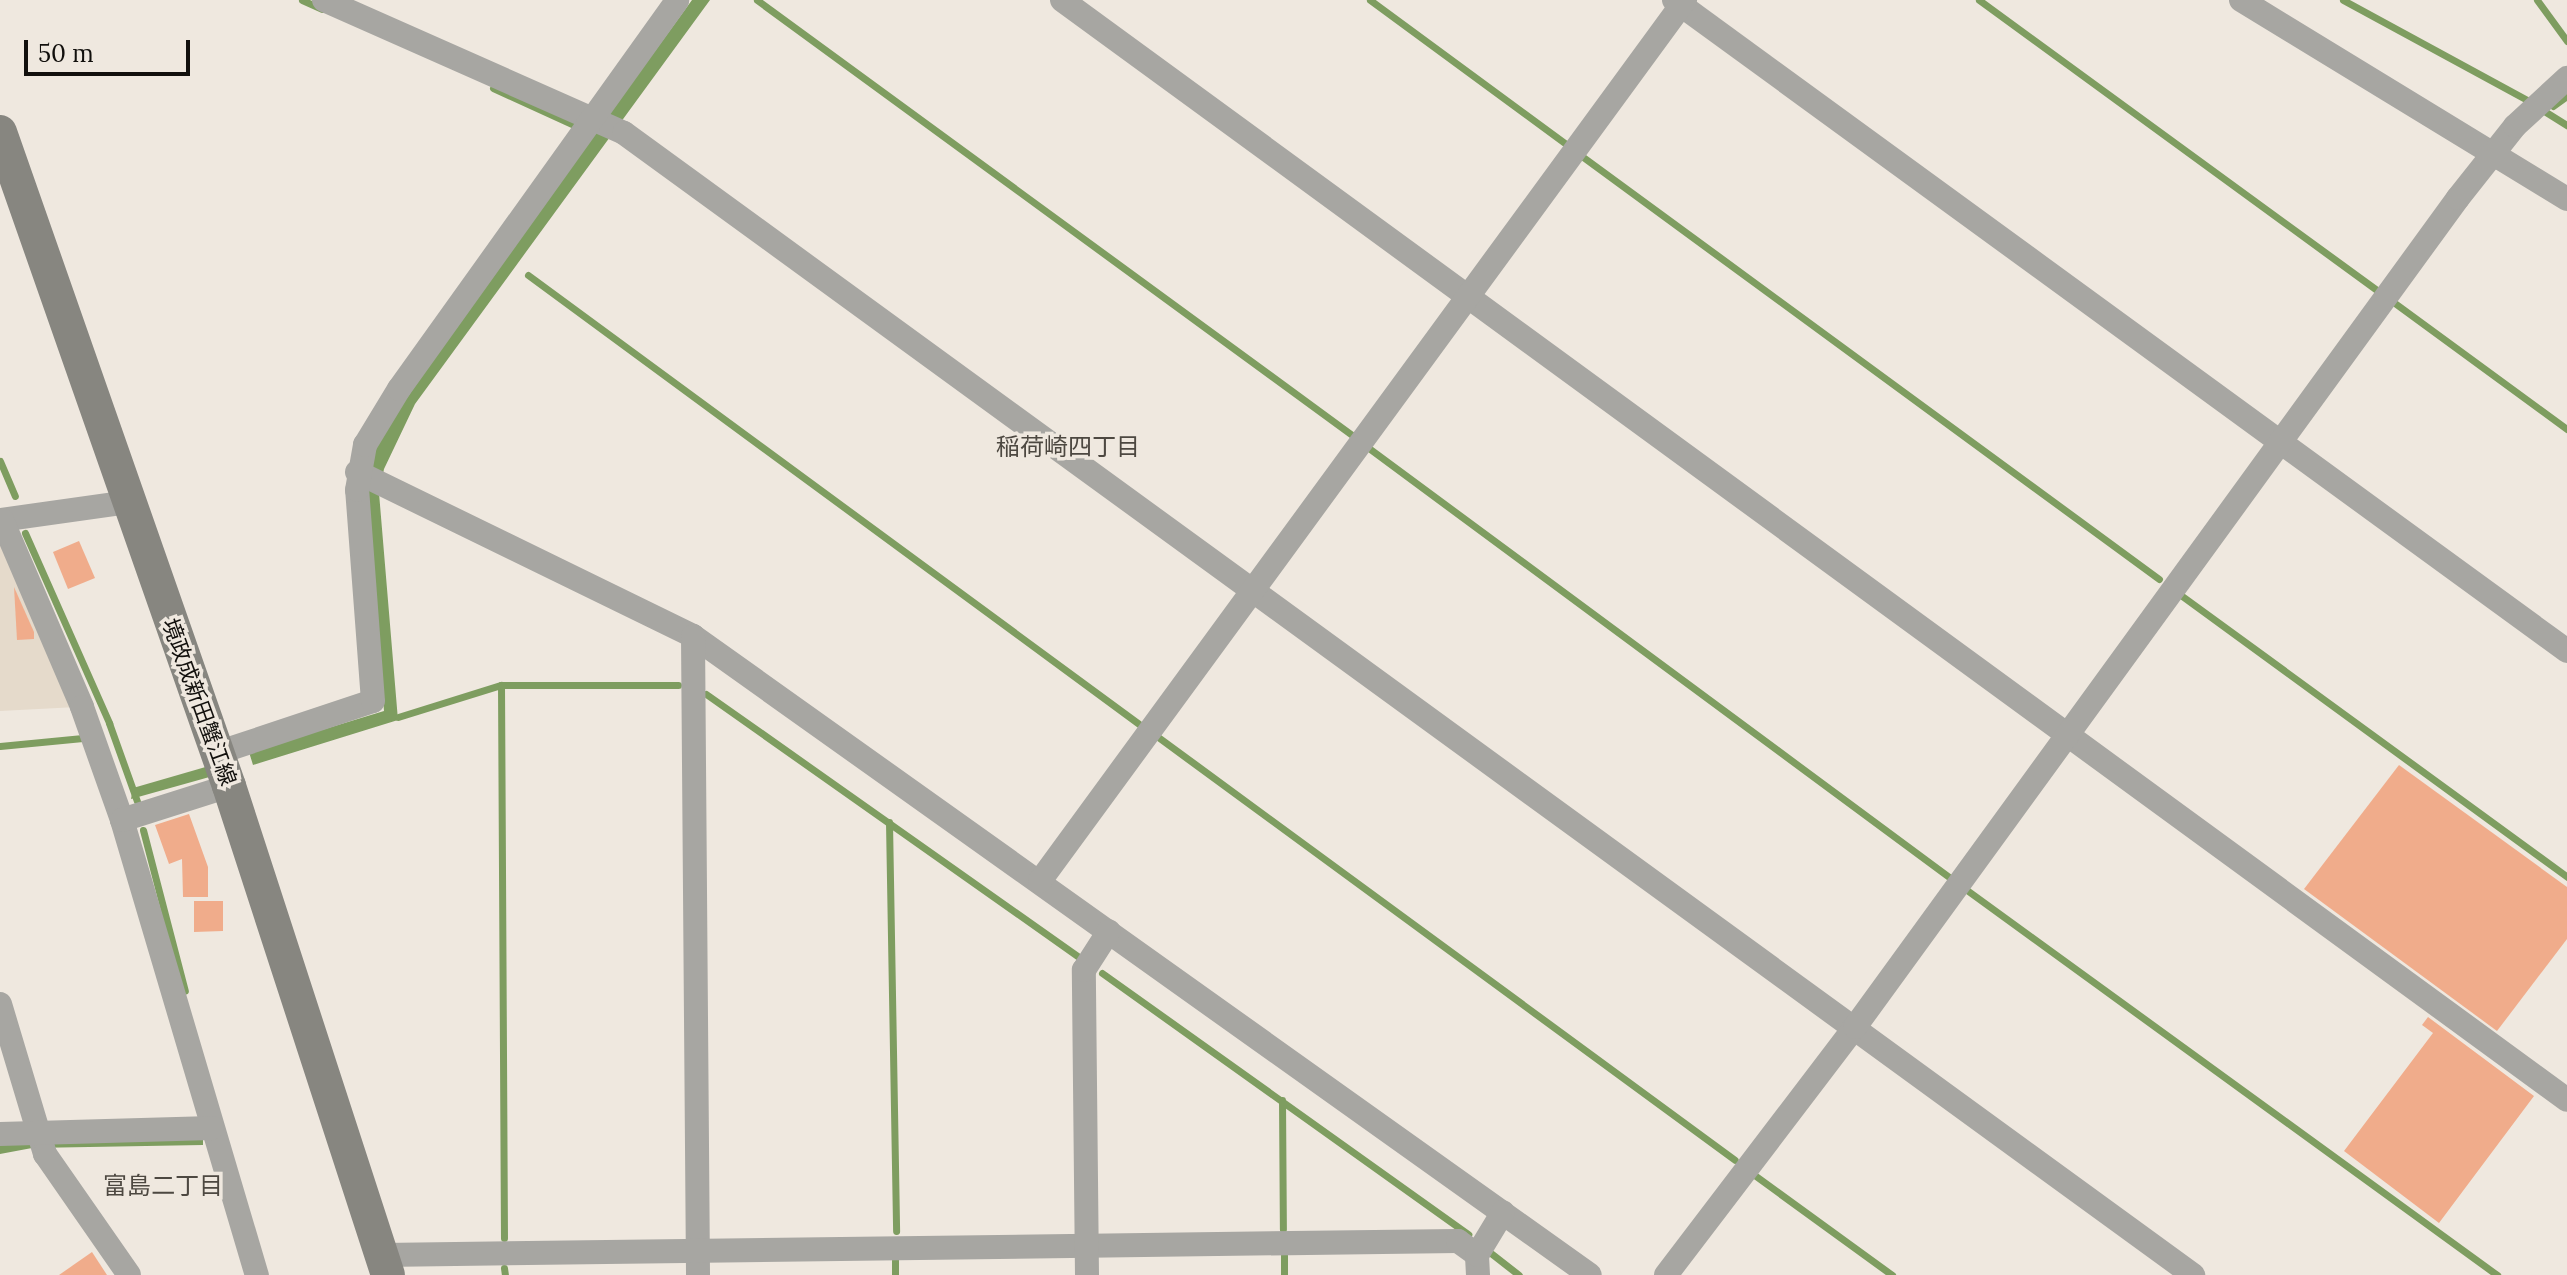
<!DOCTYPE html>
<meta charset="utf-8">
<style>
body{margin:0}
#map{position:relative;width:2567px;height:1275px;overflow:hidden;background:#efe8df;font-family:Lora,"Noto Sans JP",serif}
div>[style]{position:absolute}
.built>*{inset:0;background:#e5dacb}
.water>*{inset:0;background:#7e9d60}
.stream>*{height:7px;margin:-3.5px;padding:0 3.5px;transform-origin:3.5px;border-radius:3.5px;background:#7e9d60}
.building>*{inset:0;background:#f0ac8b}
.minor>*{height:24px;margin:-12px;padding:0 12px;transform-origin:12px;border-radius:12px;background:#a7a6a2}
.secondary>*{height:34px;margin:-17px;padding:0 17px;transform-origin:17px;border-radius:17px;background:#878680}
span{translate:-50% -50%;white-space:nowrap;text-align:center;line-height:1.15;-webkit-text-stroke:7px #efe8df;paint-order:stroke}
.street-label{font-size:22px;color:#12100d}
.neighbourhood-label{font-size:24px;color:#4d4841}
.scale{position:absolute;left:24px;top:40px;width:166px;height:36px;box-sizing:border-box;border:4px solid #12100d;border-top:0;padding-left:10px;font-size:24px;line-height:28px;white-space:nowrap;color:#12100d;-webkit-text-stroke:6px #efe8df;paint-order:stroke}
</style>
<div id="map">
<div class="built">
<div style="clip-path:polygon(0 534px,77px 707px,0 711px)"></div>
</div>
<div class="water">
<div style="clip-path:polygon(692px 0,710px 0,415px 404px,384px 469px,379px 493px,398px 720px,253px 765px,249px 752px,384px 711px,365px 485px,371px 457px,405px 394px)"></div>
<div style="clip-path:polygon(209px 766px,213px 776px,131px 799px,133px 788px)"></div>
<div style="clip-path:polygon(203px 1136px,203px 1145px,32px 1148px,0 1154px,0 1141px)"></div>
</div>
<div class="stream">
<div style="left:302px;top:0;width:22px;rotate:24deg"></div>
<div style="left:757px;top:0;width:737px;rotate:36.17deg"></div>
<div style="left:1370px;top:0;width:247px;rotate:36.3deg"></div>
<div style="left:1979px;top:0;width:495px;rotate:36.1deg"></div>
<div style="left:2343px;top:0;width:209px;rotate:28.5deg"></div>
<div style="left:2537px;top:0;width:51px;rotate:53.8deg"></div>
<div style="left:493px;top:88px;width:94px;rotate:24.6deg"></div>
<div style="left:2553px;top:106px;width:17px;rotate:-36deg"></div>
<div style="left:2541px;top:109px;width:31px;rotate:32deg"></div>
<div style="left:1583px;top:157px;width:714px;rotate:36.23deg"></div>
<div style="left:528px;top:275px;width:758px;rotate:36.31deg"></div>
<div style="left:2396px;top:304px;width:212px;rotate:36.2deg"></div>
<div style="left:1370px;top:449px;width:720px;rotate:36.47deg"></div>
<div style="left:0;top:461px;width:38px;rotate:67deg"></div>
<div style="left:25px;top:533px;width:208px;rotate:66.1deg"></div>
<div style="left:109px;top:723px;width:83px;rotate:70.3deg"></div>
<div style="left:2182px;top:596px;width:477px;rotate:36.1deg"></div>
<div style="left:501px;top:685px;width:553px;rotate:89.69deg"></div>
<div style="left:706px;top:694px;width:456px;rotate:35.2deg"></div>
<div style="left:398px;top:717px;width:108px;rotate:-17.3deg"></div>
<div style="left:501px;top:685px;width:177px"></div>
<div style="left:1158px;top:737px;width:715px;rotate:36.25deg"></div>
<div style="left:0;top:746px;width:83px;rotate:-5.5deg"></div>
<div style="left:889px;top:822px;width:409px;rotate:89deg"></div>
<div style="left:143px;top:830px;width:166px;rotate:75.4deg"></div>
<div style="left:1964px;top:888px;width:659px;rotate:35.98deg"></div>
<div style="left:1102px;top:973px;width:450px;rotate:35.5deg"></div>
<div style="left:1282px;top:1100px;width:129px;rotate:89.6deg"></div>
<div style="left:1753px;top:1174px;width:172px;rotate:36deg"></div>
<div style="left:1492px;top:1254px;width:34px;rotate:38deg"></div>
<div style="left:1284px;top:1255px;width:20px;rotate:90deg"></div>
<div style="left:895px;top:1260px;width:15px;rotate:90deg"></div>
<div style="left:504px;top:1268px;width:7px;rotate:82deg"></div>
</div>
<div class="building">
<div style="clip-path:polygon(79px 541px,95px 578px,68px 589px,53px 552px)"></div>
<div style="clip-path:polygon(14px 587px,34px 632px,34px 639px,17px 640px)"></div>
<div style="clip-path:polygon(2399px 765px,2567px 887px,2567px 939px,2497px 1031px,2304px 889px)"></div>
<div style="clip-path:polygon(189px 814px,208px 867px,208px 897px,183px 897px,182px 859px,169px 864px,155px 825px)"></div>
<div style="clip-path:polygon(194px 901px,223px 901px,223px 931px,194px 932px)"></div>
<div style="clip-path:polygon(2428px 1017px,2534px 1096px,2439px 1223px,2344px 1151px,2433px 1033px,2422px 1025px)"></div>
<div style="clip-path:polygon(92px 1252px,107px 1275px,59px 1275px)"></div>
</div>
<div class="minor">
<div style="left:324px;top:0;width:328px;rotate:23.9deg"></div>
<div style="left:624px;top:133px;width:1941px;rotate:36.05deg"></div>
<div style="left:1062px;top:0;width:1864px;rotate:36.16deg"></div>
<div style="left:1674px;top:0;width:1105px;rotate:36.09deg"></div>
<div style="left:2241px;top:0;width:382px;rotate:31.4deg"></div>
<div style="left:357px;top:472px;width:374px;rotate:26deg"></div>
<div style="left:693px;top:636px;width:1101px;rotate:35.47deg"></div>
<div style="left:0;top:520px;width:129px;rotate:-8deg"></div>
<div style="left:2px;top:520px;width:203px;rotate:66.8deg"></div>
<div style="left:82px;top:707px;width:120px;rotate:70.5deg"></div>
<div style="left:122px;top:820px;width:475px;rotate:73.5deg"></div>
<div style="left:693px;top:636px;width:639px;rotate:89.55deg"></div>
<div style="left:217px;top:753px;width:164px;rotate:-18.4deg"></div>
<div style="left:373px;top:701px;width:212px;rotate:-94.3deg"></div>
<div style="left:357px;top:490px;width:46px;rotate:-79.9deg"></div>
<div style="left:365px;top:445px;width:66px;rotate:-58.7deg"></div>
<div style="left:399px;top:389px;width:478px;rotate:-54.4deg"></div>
<div style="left:122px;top:820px;width:112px;rotate:-17.6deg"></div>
<div style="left:1040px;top:881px;width:1092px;rotate:-53.79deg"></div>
<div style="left:0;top:1004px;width:157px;rotate:73.3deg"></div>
<div style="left:45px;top:1154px;width:147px;rotate:55.2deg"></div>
<div style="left:0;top:1134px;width:212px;rotate:-1.6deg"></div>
<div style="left:382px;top:1255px;width:1076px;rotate:-0.75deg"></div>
<div style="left:1458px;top:1241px;width:24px;rotate:36deg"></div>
<div style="left:1087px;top:1275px;width:305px;rotate:-90.6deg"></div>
<div style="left:1084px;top:970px;width:46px;rotate:-57.3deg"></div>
<div style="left:1478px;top:1275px;width:20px;rotate:-93deg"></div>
<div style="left:1477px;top:1255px;width:50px;rotate:-58.8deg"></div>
<div style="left:1666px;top:1275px;width:312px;rotate:-52.7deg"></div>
<div style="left:1855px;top:1027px;width:1025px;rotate:-53.97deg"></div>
<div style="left:2458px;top:198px;width:92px;rotate:-51.6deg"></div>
<div style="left:2515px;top:126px;width:71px;rotate:-42.7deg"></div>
</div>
<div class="secondary">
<div style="left:0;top:132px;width:693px;rotate:70.7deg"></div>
<div style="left:229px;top:786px;width:514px;rotate:71.99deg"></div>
</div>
<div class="street-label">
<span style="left:199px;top:702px;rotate:70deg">境政成新田蟹江線</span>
</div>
<div class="neighbourhood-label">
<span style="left:1068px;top:447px">稲荷崎四丁目</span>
<span style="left:163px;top:1186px">富島二丁目</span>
</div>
<div class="scale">50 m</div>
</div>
